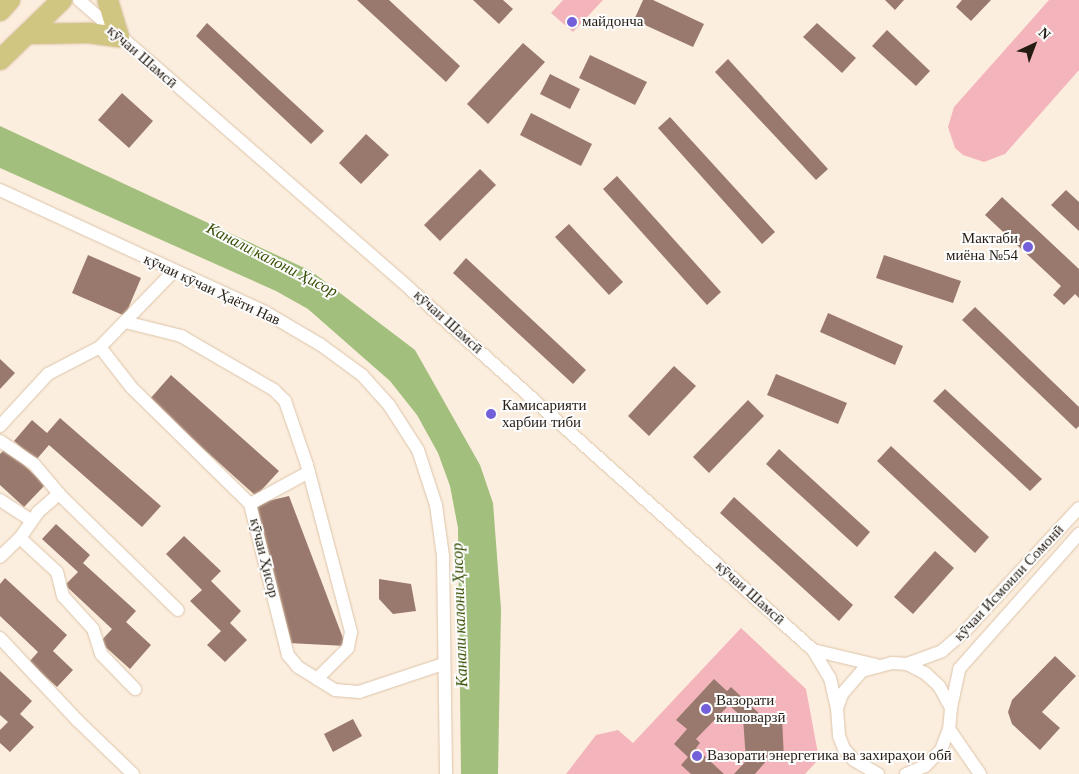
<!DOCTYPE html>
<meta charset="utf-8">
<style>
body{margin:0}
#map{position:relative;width:1079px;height:774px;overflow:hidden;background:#fceede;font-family:Georgia,serif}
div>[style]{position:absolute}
.green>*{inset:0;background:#f3b5bb}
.water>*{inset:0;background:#a2bf7d}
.building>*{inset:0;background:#99796d}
.roads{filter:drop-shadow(0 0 1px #dcc4aa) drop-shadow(0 0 1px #dcc4aa)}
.street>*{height:12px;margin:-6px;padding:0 6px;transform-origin:6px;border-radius:6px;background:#fff}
.primary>*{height:20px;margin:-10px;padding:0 10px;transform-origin:10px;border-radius:10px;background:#d1c582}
.dots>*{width:14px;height:14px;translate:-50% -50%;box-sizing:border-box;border:2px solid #fdfdfd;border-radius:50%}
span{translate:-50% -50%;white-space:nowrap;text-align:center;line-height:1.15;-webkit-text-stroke:4px #fdfdfd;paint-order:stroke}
.poi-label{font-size:15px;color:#251c13}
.left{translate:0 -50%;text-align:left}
.right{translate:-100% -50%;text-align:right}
.street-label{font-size:15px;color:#251c13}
.water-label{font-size:16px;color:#354e02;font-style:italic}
.north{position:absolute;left:1009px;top:20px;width:50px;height:50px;-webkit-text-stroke:4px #fdfdfd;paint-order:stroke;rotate:43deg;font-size:14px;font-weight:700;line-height:20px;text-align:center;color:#251c13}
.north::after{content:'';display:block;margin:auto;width:18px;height:22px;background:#251c13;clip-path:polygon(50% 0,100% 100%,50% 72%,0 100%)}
</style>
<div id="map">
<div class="green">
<div style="clip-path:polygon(563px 0,603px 0,573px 32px,551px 13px)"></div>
<div style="clip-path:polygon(1049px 0,1079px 0,1079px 70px,1005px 154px,984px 162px,963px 155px,955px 148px,948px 127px,954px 107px)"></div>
<div style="clip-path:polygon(741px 628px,806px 689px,819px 759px,805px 774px,566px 774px,596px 735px,618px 730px,633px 743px)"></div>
</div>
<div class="water">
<div style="clip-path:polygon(0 126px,311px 271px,415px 350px,480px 465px,493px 503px,501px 609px,498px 774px,461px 774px,458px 528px,450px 486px,438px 453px,417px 415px,390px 381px,308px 309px,276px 291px,0 168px)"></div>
</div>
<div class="building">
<div style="clip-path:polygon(357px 0,389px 0,460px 66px,446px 82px)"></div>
<div style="clip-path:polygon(473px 0,503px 0,513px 9px,499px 24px)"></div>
<div style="clip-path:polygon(643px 0,653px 0,704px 24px,693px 47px,634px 20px)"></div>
<div style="clip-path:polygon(885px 0,904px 0,895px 10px)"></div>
<div style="clip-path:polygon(962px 0,991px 0,971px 21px,956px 7px)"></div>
<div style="clip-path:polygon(207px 23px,324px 131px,311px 144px,196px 36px)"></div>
<div style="clip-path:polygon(817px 23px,856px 58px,842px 73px,803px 37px)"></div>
<div style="clip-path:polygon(887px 30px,930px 71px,916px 86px,872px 46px)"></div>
<div style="clip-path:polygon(523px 43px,545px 62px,488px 124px,467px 104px)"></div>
<div style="clip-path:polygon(590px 55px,647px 82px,635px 105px,579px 78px)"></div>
<div style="clip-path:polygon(728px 59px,828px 169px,816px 180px,715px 72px)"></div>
<div style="clip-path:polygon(550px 74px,580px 89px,570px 109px,540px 94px)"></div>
<div style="clip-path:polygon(122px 93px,153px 121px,129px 148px,98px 120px)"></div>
<div style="clip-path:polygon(531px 113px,592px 144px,581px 166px,520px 135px)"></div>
<div style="clip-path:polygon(670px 117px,775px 232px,762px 244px,658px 128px)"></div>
<div style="clip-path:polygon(366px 134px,389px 155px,361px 184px,339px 163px)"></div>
<div style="clip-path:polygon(480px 169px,496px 185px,440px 241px,424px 225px)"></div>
<div style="clip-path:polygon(617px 176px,721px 292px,707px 305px,603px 189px)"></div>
<div style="clip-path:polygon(1066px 190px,1079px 202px,1079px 231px,1051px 205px)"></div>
<div style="clip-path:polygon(1002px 197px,1079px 269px,1079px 298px,1075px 294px,1064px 305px,1053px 295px,1061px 286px,985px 215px)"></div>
<div style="clip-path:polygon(569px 224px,623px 282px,609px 295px,555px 237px)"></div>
<div style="clip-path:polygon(88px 255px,141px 278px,125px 316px,72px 293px)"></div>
<div style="clip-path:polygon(884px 255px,961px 281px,953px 303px,876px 278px)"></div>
<div style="clip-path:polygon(466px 258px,586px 370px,573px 384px,453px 273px)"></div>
<div style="clip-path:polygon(975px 307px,1079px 407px,1079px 426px,1076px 429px,962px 320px)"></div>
<div style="clip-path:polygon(828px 313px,903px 346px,895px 365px,820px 332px)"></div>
<div style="clip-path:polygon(0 359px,15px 373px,0 389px)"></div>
<div style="clip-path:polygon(674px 366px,696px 386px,649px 436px,628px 416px)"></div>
<div style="clip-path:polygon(776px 374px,847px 403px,838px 424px,767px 395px)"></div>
<div style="clip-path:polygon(171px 375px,279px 471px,256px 496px,149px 400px)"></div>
<div style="clip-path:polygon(945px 389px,1042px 479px,1030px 491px,933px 401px)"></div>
<div style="clip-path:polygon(748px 400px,764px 416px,709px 473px,693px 457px)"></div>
<div style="clip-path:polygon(60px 418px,161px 506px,142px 527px,49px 445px,36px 460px,14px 441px,32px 420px,47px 433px)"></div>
<div style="clip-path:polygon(891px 446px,989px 537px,975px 553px,877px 461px)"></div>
<div style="clip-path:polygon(6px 448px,45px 485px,24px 507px,0 485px,0 454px)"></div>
<div style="clip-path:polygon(779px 449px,870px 532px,857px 547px,766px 464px)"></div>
<div style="clip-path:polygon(289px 496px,346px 646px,288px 643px,255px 504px)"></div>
<div style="clip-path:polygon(734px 497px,853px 605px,839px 621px,720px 513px)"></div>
<div style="clip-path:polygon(56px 524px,90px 555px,83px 563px,136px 611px,126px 622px,151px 645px,130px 669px,100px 642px,112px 629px,65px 585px,78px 572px,42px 539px)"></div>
<div style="clip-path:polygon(184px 536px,221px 571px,211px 581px,241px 611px,230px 623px,247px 640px,225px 662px,207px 645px,221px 631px,190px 601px,202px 590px,166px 554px)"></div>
<div style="clip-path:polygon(935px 551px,954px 568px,913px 614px,894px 597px)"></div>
<div style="clip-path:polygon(5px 578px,67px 635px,53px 651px,73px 670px,57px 687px,29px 662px,38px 652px,0 616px,0 584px)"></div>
<div style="clip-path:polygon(379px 579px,411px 584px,416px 611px,393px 614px,379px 599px)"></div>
<div style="clip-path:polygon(1055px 656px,1076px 676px,1042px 712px,1060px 728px,1040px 750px,1012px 724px,1008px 712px,1012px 700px)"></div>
<div style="clip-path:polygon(0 671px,32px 701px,20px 714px,34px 727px,10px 752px,0 743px,0 730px,8px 722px,0 715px)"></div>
<div style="clip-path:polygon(714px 679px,727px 691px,731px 687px,764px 718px,782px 717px,784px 759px,768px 759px,755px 774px,734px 774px,746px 761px,743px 718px,729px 705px,696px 739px,700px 743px,696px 748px,724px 774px,691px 774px,681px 765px,688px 757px,674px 744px,687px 729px,676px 720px)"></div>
<div style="clip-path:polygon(353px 719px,362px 736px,333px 752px,324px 734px)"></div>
</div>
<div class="roads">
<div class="street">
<div style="left:79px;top:0;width:439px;rotate:41.1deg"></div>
<div style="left:410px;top:289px;width:541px;rotate:41.85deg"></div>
<div style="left:813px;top:650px;width:33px;rotate:59deg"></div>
<div style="left:830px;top:678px;width:31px;rotate:77deg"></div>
<div style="left:0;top:190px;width:292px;rotate:24.7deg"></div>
<div style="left:265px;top:312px;width:65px;rotate:30.5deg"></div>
<div style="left:321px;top:345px;width:51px;rotate:36.2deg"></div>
<div style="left:362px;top:375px;width:40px;rotate:48deg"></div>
<div style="left:389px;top:405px;width:54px;rotate:57.2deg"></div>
<div style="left:418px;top:450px;width:58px;rotate:71.9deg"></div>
<div style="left:436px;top:505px;width:51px;rotate:82.2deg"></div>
<div style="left:443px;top:556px;width:218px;rotate:89.2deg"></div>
<div style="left:173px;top:272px;width:105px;rotate:134.2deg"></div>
<div style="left:100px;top:347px;width:51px;rotate:52.2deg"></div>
<div style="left:131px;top:387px;width:167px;rotate:44.5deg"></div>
<div style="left:250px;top:504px;width:156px;rotate:75.9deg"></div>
<div style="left:288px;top:655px;width:16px;rotate:50deg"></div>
<div style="left:298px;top:667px;width:44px;rotate:31.9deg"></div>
<div style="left:335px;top:690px;width:24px;rotate:5deg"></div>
<div style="left:359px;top:692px;width:89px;rotate:-18.4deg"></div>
<div style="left:125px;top:322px;width:58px;rotate:14deg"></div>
<div style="left:181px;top:336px;width:108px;rotate:30.1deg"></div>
<div style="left:274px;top:390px;width:16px;rotate:45deg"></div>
<div style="left:285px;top:401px;width:68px;rotate:71deg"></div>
<div style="left:307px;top:465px;width:173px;rotate:75.2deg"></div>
<div style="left:351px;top:632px;width:16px;rotate:101deg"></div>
<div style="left:348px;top:648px;width:44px;rotate:135deg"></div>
<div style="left:0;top:426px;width:71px;rotate:-47.3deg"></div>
<div style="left:48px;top:374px;width:59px;rotate:-27.4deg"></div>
<div style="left:0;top:441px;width:41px;rotate:34.1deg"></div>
<div style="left:34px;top:464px;width:39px;rotate:50deg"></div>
<div style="left:59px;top:494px;width:166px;rotate:44.3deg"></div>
<div style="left:0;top:500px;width:38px;rotate:33deg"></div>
<div style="left:250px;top:504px;width:67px;rotate:-28.5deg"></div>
<div style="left:20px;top:538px;width:50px;rotate:42.6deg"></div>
<div style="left:57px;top:572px;width:25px;rotate:76deg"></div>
<div style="left:63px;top:596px;width:45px;rotate:47.7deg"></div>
<div style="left:93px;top:629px;width:26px;rotate:72deg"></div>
<div style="left:101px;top:654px;width:49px;rotate:45.8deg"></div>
<div style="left:0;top:557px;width:28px;rotate:-44deg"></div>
<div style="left:20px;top:538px;width:32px;rotate:-55deg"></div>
<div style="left:38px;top:512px;width:28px;rotate:-41deg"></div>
<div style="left:0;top:638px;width:112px;rotate:46.8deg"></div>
<div style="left:77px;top:720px;width:78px;rotate:44deg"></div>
<div style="left:813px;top:650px;width:65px;rotate:13.4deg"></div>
<div style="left:907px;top:664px;width:37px;rotate:-20deg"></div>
<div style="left:942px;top:651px;width:32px;rotate:-41deg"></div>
<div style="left:966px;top:630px;width:166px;rotate:-47.2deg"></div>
<div style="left:951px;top:708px;width:40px;rotate:-78deg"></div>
<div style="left:959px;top:669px;width:181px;rotate:-48.4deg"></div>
<div style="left:949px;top:729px;width:55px;rotate:55.4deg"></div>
<div style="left:878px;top:774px;width:28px;rotate:-150deg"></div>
<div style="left:854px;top:760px;width:15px;rotate:-132deg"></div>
<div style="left:844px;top:749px;width:14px;rotate:-111deg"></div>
<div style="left:839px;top:736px;width:28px;rotate:-94deg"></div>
<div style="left:837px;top:708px;width:15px;rotate:-70deg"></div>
<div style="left:842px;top:694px;width:30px;rotate:-49deg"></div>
<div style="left:862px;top:671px;width:31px;rotate:-15deg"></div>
<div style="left:892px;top:663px;width:15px;rotate:4deg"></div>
<div style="left:907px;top:664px;width:20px;rotate:27deg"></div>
<div style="left:925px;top:673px;width:19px;rotate:43deg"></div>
<div style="left:939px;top:686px;width:25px;rotate:61deg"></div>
<div style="left:951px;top:708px;width:21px;rotate:95deg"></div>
<div style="left:949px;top:729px;width:22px;rotate:111deg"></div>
<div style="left:941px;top:750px;width:23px;rotate:135deg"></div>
<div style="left:925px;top:766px;width:21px;rotate:157deg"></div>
</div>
<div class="primary">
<div style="left:0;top:11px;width:15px;rotate:-48deg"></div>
<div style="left:29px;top:34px;width:60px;rotate:-1deg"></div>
<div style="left:89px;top:33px;width:30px;rotate:8deg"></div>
<div style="left:119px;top:37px;width:39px;rotate:-107deg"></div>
<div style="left:0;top:60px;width:86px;rotate:-44.1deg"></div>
</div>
</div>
<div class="dots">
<div style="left:572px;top:22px;background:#725fd9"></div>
<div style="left:1028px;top:247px;background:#725fd9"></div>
<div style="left:491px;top:414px;background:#725fd9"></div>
<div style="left:706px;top:709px;background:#725fd9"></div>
<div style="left:697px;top:756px;background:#725fd9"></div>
</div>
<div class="poi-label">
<span class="left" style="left:582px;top:22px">майдонча</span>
<span class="right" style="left:1018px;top:247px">Мактаби<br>миёна №54</span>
<span class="left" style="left:502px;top:414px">Камисарияти<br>харбии тиби</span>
<span class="left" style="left:716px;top:709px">Вазорати<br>кишоварзӣ</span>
<span class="left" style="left:707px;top:756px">Вазорати энергетика ва захираҳои обӣ</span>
</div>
<div class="street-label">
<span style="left:142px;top:57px;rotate:41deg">кӯчаи Шамсӣ</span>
<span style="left:212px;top:290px;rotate:25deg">кӯчаи кӯчаи Ҳаёти Нав</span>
<span style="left:448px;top:322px;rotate:42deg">кӯчаи Шамсӣ</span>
<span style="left:264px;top:558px;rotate:76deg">кӯчаи Ҳисор</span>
<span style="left:1009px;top:583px;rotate:-47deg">кӯчаи Исмоили Сомонӣ</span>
<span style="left:750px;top:593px;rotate:42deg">кӯчаи Шамсӣ</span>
</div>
<div class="water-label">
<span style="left:272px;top:260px;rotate:27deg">Канали калони Ҳисор</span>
<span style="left:460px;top:615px;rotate:-92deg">Канали калони Ҳисор</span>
</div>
<div class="north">N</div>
</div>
